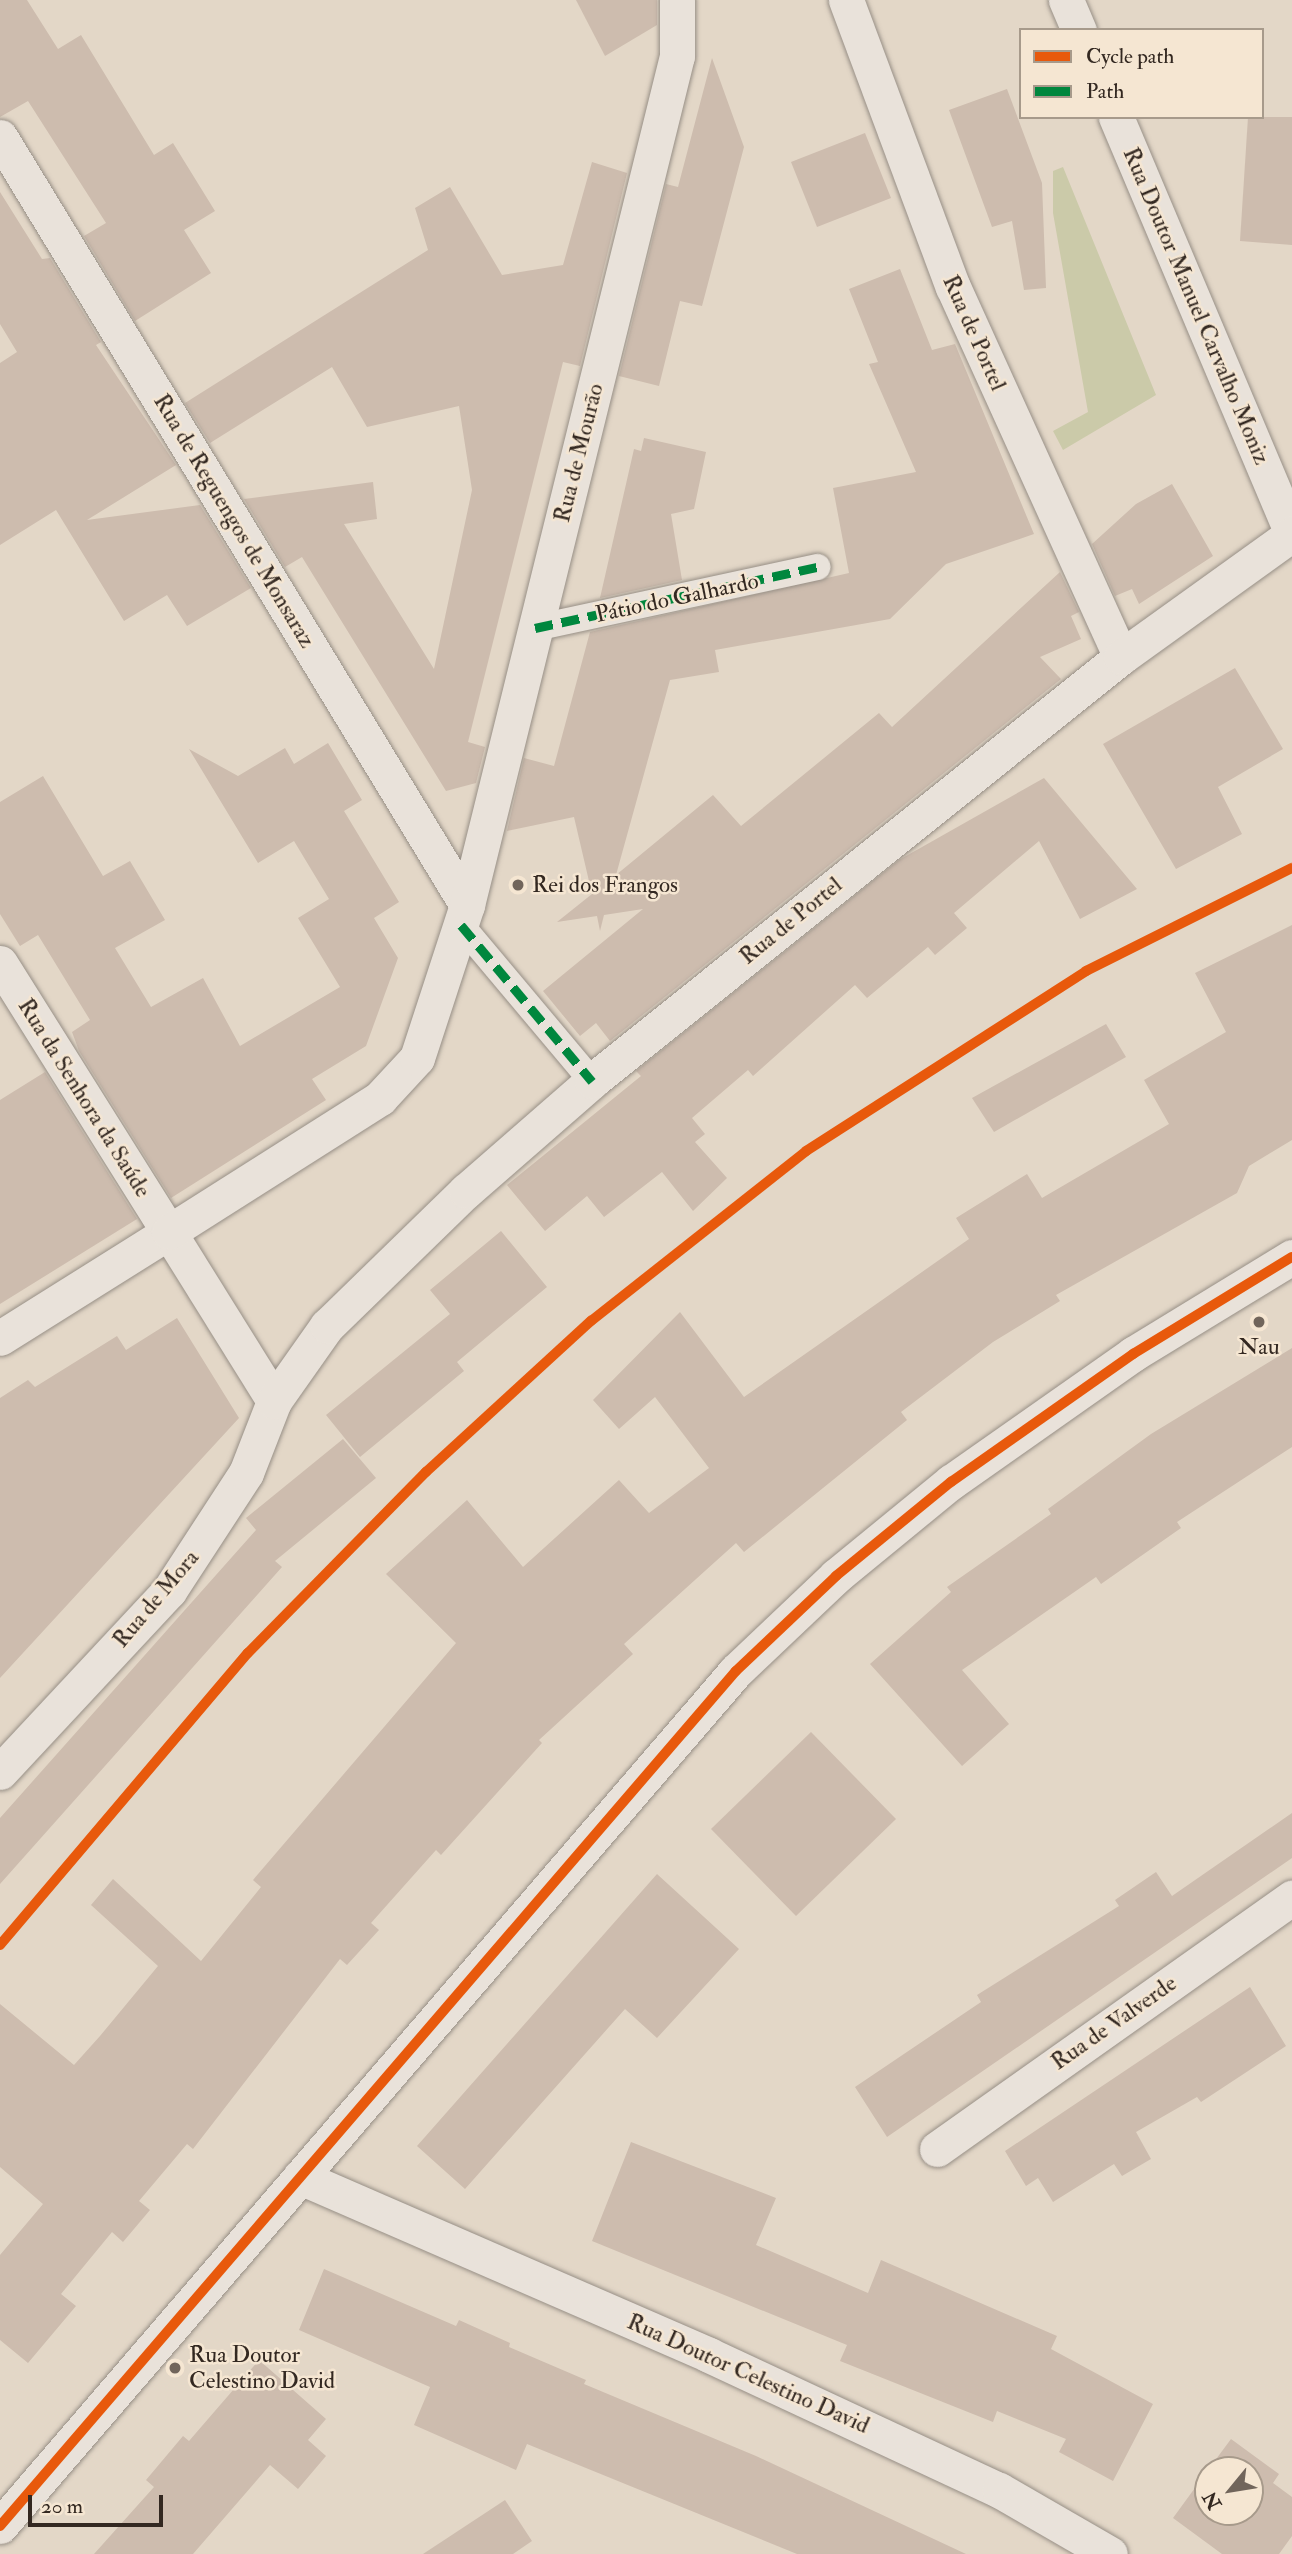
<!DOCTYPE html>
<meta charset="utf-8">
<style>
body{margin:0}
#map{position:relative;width:1292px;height:2554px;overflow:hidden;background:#e3d7c7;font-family:"IM FELL Double Pica",serif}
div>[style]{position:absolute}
.green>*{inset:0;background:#cbcaa9}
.building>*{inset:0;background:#cdbcae}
.roads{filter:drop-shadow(0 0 2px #978f86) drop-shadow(0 0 2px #978f86)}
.pedestrian>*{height:26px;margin:-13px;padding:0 13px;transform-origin:13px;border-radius:13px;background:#e9e2da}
.minor>*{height:35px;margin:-17.5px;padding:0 17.5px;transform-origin:17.5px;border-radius:17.5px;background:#e9e2da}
.quiet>*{height:9px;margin-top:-4.5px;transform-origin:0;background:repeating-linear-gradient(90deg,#00873e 0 18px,transparent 0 27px)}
.cycleway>*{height:10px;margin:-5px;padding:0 5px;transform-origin:5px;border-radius:5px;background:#e8590c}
.dots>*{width:19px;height:19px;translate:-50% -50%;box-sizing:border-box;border:4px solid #f5e6d2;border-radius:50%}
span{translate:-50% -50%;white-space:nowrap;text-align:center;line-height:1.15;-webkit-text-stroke:5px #f5e6d2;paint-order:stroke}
.street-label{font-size:23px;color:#332821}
.poi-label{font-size:23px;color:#332821}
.left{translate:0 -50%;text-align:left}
.legend{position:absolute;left:1019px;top:28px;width:245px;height:91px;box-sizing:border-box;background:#f5e6d2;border:2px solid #a79a8b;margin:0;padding:9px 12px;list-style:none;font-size:21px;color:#332821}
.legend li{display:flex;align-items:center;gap:14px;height:35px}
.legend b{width:35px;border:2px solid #a79a8b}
.north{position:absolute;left:1194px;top:2456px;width:70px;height:70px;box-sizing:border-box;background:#f5e6d2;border:2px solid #a79a8b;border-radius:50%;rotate:240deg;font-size:19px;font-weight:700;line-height:28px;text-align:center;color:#332821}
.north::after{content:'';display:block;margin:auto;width:24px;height:32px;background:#71655b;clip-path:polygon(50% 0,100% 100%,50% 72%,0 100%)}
.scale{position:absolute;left:28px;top:2495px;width:135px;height:32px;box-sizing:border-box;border:4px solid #332821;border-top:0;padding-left:9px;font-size:21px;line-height:24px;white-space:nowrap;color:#332821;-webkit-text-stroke:5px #f5e6d2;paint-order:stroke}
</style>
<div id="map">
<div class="green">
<div style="clip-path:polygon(1063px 167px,1156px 395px,1063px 450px,1053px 431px,1088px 412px,1053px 213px,1053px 171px)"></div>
</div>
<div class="building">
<div style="clip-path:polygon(0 0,27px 0,58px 49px,81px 35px,154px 155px,173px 143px,215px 211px,184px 230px,211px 273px,135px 321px,84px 236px,106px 223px,28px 101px,0 117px)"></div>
<div style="clip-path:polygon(576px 0,657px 0,657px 25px,605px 56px)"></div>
<div style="clip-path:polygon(712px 58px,744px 147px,702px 306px,680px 301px,659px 386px,619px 376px,666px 184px,678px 187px)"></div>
<div style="clip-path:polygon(1007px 89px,1042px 183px,1046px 288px,1024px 290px,1012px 221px,992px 227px,949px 110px)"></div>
<div style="clip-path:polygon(1248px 117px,1292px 117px,1292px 245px,1240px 241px)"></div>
<div style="clip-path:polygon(865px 133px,891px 198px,817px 227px,791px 162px)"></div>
<div style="clip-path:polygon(592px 162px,627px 173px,580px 366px,563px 362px,468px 742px,485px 747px,476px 783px,446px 791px,302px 557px,285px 567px,244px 499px,373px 482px,377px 519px,344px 524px,434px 669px,472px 490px,459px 406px,367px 427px,332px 367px,210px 443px,185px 403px,428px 250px,415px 208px,450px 187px,502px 275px,563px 265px)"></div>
<div style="clip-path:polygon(0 192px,42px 259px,50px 258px,101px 342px,96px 345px,176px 465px,87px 520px,200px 505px,251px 588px,187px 626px,167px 595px,124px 621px,56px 510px,0 545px,0 363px,17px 352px,0 324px)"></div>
<div style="clip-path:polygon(900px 269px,932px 350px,955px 344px,1034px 534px,946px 564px,890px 619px,715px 650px,719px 672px,670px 680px,616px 875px,713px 795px,741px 826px,879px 713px,892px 727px,1060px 572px,1079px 612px,1071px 616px,1081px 639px,1040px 657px,1061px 679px,610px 1041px,596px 1023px,580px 1036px,543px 991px,643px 909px,604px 915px,600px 931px,597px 916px,557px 922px,592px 894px,574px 817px,507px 831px,524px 758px,554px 766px,590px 632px,849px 573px,833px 488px,916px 472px,869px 364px,878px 362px,849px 289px)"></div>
<div style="clip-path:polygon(644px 438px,706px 452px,694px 509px,671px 514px,682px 580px,600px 598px,634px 449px,641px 451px)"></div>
<div style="clip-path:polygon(1172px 484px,1213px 556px,1139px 604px,1132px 589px,1115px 596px,1092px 544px,1136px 504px)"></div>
<div style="clip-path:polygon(1235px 668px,1283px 749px,1218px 787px,1242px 834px,1176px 869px,1103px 744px)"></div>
<div style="clip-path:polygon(328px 743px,362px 800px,344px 811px,399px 902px,374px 918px,398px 958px,366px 1046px,312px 1079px,326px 1100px,171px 1198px,79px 1051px,72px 1032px,90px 1020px,38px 935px,20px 946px,0 914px,0 802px,43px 776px,103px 876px,130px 861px,165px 920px,115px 948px,151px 1007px,203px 978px,240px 1046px,340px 987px,298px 918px,329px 899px,294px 841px,258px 863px,189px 749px,238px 776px,285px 748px,294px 764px)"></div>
<div style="clip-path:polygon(1044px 778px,1137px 889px,1080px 919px,1039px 841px,954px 913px,967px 928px,935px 955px,928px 947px,867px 998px,855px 985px,753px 1076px,748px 1070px,692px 1118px,705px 1134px,695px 1142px,727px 1178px,693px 1211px,662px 1172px,604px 1217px,587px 1196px,545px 1231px,507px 1185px,641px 1076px,636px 1071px,899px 860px)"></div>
<div style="clip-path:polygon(1292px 925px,1292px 1140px,1249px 1166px,1237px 1193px,1056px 1295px,1060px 1301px,993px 1342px,901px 1412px,907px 1420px,744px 1552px,736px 1543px,624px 1644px,633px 1654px,539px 1740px,542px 1743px,441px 1855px,436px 1850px,371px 1923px,379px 1930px,347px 1965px,340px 1959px,193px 2149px,187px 2144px,139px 2201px,150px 2210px,123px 2242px,112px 2232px,61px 2294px,76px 2306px,28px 2363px,0 2340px,0 2255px,43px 2204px,0 2167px,0 2004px,74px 2065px,100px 2036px,158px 1966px,91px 1905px,113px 1879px,201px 1961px,261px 1887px,253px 1880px,456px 1643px,386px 1574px,467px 1500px,523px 1567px,619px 1480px,649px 1513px,709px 1468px,655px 1397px,619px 1429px,593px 1400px,680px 1312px,744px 1397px,969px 1239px,956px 1218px,1027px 1174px,1042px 1198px,1169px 1124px,1144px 1080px,1226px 1032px,1195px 973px)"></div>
<div style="clip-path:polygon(1106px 1024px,1126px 1057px,994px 1132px,972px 1098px)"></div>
<div style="clip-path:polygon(45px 1072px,137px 1219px,0 1304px,0 1100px)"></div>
<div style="clip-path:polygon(501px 1231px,547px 1287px,457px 1362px,464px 1371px,360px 1457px,326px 1415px,450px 1314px,430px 1290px)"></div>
<div style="clip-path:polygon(177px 1318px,239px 1418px,0 1678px,0 1398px,28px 1380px,35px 1387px,117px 1336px,126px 1350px)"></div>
<div style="clip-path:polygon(1292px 1348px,1292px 1447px,1177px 1522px,1181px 1528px,1101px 1584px,1096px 1577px,962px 1670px,1009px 1724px,962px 1766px,870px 1664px,951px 1592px,947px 1587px,1051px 1514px,1048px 1509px,1151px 1434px)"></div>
<div style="clip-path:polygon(343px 1439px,376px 1478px,275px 1561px,282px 1567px,0 1884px,0 1818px,256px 1530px,246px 1518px)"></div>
<div style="clip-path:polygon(811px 1732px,896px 1819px,796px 1916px,711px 1829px)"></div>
<div style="clip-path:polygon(1292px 1813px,1292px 1858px,887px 2137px,855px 2087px,981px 2002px,977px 1995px,1119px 1906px,1115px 1900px,1156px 1872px,1172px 1896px)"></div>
<div style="clip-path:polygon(657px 1874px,739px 1949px,657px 2038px,625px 2009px,465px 2189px,417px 2146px)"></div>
<div style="clip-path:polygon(1250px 1987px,1286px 2046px,1201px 2102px,1197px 2097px,1136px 2132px,1151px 2159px,1122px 2176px,1114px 2164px,1053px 2202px,1038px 2178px,1026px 2186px,1005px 2151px)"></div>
<div style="clip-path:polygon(631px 2142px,776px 2198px,756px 2245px,868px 2293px,881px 2260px,1057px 2336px,1051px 2349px,1153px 2404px,1113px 2481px,1059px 2452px,1066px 2439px,997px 2411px,993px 2422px,840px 2361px,847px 2345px,592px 2241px)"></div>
<div style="clip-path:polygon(324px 2269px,456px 2326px,459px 2320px,510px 2343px,509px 2347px,586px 2380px,584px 2384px,756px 2456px,966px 2554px,797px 2554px,527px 2444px,516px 2470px,414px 2425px,430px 2387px,299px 2330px)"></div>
<div style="clip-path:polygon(259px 2360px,326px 2419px,308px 2440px,326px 2456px,298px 2489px,270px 2465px,193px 2554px,94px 2554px,154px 2487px,146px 2480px,183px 2436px,189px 2441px)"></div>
<div style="clip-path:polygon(1231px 2439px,1279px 2474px,1273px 2483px,1292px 2497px,1292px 2536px,1279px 2554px,1222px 2554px,1173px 2518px,1208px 2470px,1208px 2512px,1250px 2512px,1250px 2470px,1208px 2470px)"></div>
<div style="clip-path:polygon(505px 2500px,532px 2541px,513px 2554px,423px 2554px)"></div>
</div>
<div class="roads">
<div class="pedestrian">
<div style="left:535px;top:628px;width:289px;rotate:-12.2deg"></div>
<div style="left:461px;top:925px;width:204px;rotate:50deg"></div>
</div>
<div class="minor">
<div style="left:846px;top:0;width:306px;rotate:69.6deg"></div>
<div style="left:953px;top:287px;width:406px;rotate:65.6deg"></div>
<div style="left:1066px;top:0;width:33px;rotate:67deg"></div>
<div style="left:1116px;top:117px;width:452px;rotate:67.1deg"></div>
<div style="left:0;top:137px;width:899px;rotate:58.7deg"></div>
<div style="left:0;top:963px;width:318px;rotate:57.9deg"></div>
<div style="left:169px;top:1232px;width:199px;rotate:147.9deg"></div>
<div style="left:274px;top:1401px;width:199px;rotate:-121.9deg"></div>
<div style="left:169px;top:1232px;width:250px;rotate:-32.4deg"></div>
<div style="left:380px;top:1098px;width:54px;rotate:-47.2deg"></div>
<div style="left:417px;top:1058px;width:161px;rotate:-71.9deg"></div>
<div style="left:467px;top:905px;width:875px;rotate:-76.11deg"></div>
<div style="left:677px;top:56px;width:56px;rotate:-90deg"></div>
<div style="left:0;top:1772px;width:248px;rotate:-47deg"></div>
<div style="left:169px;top:1591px;width:141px;rotate:-56.9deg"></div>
<div style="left:246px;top:1473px;width:77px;rotate:-68.7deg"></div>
<div style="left:274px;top:1401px;width:92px;rotate:-54.8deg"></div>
<div style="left:327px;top:1326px;width:194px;rotate:-44.2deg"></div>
<div style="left:466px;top:1191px;width:167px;rotate:-41.1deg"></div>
<div style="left:592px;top:1081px;width:678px;rotate:-38.71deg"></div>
<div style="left:1121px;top:657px;width:211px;rotate:-35.7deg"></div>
<div style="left:937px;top:2149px;width:435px;rotate:-35.3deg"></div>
<div style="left:300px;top:2177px;width:446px;rotate:23.5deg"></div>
<div style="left:709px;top:2355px;width:320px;rotate:25deg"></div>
<div style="left:999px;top:2490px;width:128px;rotate:30deg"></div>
<div style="left:0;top:2526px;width:1128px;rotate:-49.28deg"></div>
<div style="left:736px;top:1671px;width:138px;rotate:-43.5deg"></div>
<div style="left:836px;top:1576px;width:149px;rotate:-39.3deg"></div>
<div style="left:951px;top:1482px;width:223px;rotate:-35.1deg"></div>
<div style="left:1133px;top:1354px;width:186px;rotate:-31.4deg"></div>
</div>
</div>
<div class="quiet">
<div style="left:535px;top:628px;width:289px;rotate:-12.2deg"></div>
<div style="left:461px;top:925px;width:204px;rotate:50deg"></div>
</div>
<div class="cycleway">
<div style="left:0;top:1945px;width:383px;rotate:-49.7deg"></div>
<div style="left:248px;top:1653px;width:254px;rotate:-45.5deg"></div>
<div style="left:426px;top:1472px;width:224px;rotate:-42.5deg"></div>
<div style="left:591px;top:1321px;width:274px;rotate:-38.3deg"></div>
<div style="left:806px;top:1151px;width:333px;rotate:-32.7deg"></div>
<div style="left:1086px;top:971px;width:230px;rotate:-26.6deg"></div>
<div style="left:0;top:2526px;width:1128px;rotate:-49.28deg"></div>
<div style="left:736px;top:1671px;width:138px;rotate:-43.5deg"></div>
<div style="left:836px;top:1576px;width:149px;rotate:-39.3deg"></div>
<div style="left:951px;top:1482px;width:223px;rotate:-35.1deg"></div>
<div style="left:1133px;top:1354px;width:186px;rotate:-31.4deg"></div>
</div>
<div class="dots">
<div style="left:518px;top:885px;background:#71655b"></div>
<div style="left:1259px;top:1322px;background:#71655b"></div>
<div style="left:175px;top:2368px;background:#71655b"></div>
</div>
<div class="street-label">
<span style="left:1196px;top:306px;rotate:67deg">Rua Doutor Manuel Carvalho Moniz</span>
<span style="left:974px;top:333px;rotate:66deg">Rua de Portel</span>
<span style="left:579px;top:453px;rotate:-76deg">Rua de Mourão</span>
<span style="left:234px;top:521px;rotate:59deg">Rua de Reguengos de Monsaraz</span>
<span style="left:677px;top:598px;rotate:-12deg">Pátio do Galhardo</span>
<span style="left:791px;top:921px;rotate:-39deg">Rua de Portel</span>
<span style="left:84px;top:1098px;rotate:58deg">Rua da Senhora da Saúde</span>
<span style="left:156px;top:1599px;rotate:-50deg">Rua de Mora</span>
<span style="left:1114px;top:2023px;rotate:-35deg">Rua de Valverde</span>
<span style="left:748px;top:2374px;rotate:24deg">Rua Doutor Celestino David</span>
</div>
<div class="poi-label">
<span class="left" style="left:532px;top:885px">Rei dos Frangos</span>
<span style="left:1259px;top:1347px">Nau</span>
<span class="left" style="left:189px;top:2368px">Rua Doutor<br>Celestino David</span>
</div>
<ul class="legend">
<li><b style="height:9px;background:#e8590c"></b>Cycle path</li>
<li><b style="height:9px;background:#00873e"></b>Path</li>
</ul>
<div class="north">N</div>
<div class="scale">20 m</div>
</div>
